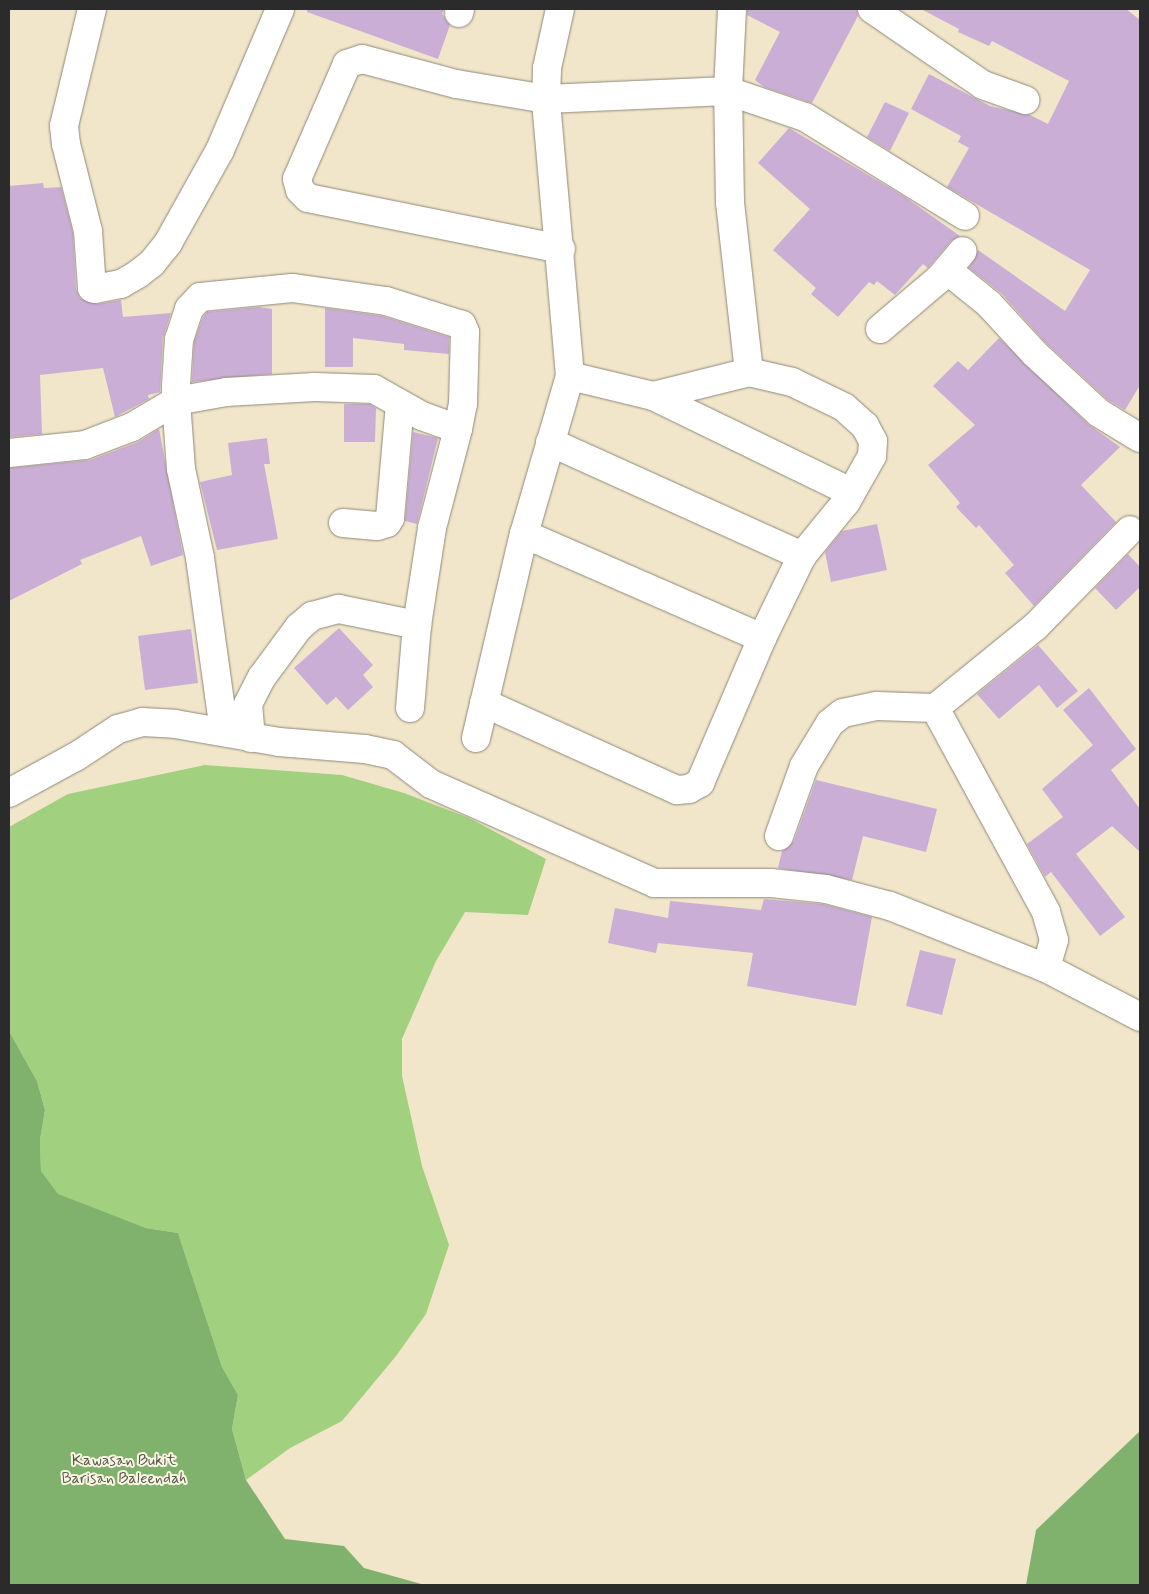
<!DOCTYPE html>
<style>
body{margin:0}
#map{position:relative;width:1149px;height:1594px;overflow:hidden;background:#f1e6ca;font-family:Mynerve,sans-serif}
div>[style]{position:absolute}
.green>*{inset:0;background:#a1d07e}
.forest>*{inset:0;background:#80b26d}
.building>*{inset:0;background:#cbaed5}
.roads{filter:drop-shadow(0 0 1px #8e887a) drop-shadow(0 0 1px #8e887a)}
.minor>*{height:28px;margin:-14px;padding:0 14px;transform-origin:14px;border-radius:14px;background:#fff}
span{translate:-50% -50%;white-space:nowrap;text-align:center;line-height:1.15;-webkit-text-stroke:4px #fcf5e5;paint-order:stroke}
.park-label{font-size:16px;color:#4e5d44}
.frame{position:absolute;inset:0;border:10px solid #2b2b2b;pointer-events:none}
</style>
<div id="map">
<div class="green">
<div style="clip-path:polygon(205px 765px,342px 775px,404px 793px,469px 818px,546px 859px,528px 915px,465px 912px,436px 961px,402px 1039px,402px 1076px,422px 1166px,449px 1245px,426px 1314px,396px 1356px,342px 1421px,290px 1448px,246px 1480px,232px 1429px,238px 1395px,222px 1367px,178px 1233px,146px 1228px,58px 1195px,41px 1171px,40px 1140px,45px 1110px,37px 1081px,9px 1031px,9px 827px,68px 794px)"></div>
</div>
<div class="forest">
<div style="clip-path:polygon(9px 1031px,37px 1081px,45px 1110px,40px 1140px,41px 1171px,58px 1194px,146px 1228px,178px 1233px,222px 1367px,238px 1395px,232px 1429px,246px 1480px,285px 1539px,344px 1546px,364px 1568px,425px 1585px,9px 1585px)"></div>
<div style="clip-path:polygon(1140px 1431px,1140px 1585px,1026px 1585px,1036px 1530px)"></div>
</div>
<div class="building">
<div style="clip-path:polygon(307px 9px,444px 9px,442px 14px,450px 25px,438px 59px,307px 12px)"></div>
<div style="clip-path:polygon(747px 9px,857px 9px,858px 16px,812px 103px,764px 87px,755px 80px,780px 32px,747px 15px)"></div>
<div style="clip-path:polygon(921px 9px,1126px 9px,1140px 20px,1140px 385px,1125px 410px,1108px 400px,1045px 342px,1001px 293px,969px 268px,978px 250px,1065px 311px,1090px 270px,947px 187px,969px 148px,958px 142px,961px 136px,911px 109px,929px 74px,990px 106px,1030px 115px,1048px 124px,1069px 81px,992px 41px,989px 46px,958px 32px,959px 29px)"></div>
<div style="clip-path:polygon(885px 102px,909px 113px,890px 151px,867px 137px)"></div>
<div style="clip-path:polygon(789px 128px,905px 197px,960px 236px,951px 241px,928px 268px,923px 264px,895px 295px,877px 281px,874px 285px,869px 282px,838px 317px,811px 294px,816px 288px,773px 250px,810px 209px,758px 163px)"></div>
<div style="clip-path:polygon(43px 183px,44px 188px,61px 187px,73px 233px,76px 289px,80px 298px,97px 304px,121px 300px,123px 317px,171px 313px,163px 338px,160px 392px,148px 395px,149px 399px,115px 417px,103px 368px,40px 375px,42px 434px,9px 437px,9px 186px)"></div>
<div style="clip-path:polygon(259px 307px,272px 309px,272px 374px,192px 382px,194px 342px,203px 317px,207px 312px)"></div>
<div style="clip-path:polygon(325px 308px,382px 316px,449px 337px,449px 354px,404px 350px,404px 344px,353px 338px,353px 367px,325px 367px)"></div>
<div style="clip-path:polygon(999px 338px,1088px 424px,1120px 447px,1081px 485px,1116px 522px,1034px 606px,1005px 573px,1014px 565px,979px 525px,976px 528px,956px 507px,960px 503px,928px 465px,975px 425px,933px 386px,958px 361px,968px 370px)"></div>
<div style="clip-path:polygon(344px 404px,370px 404px,376px 408px,375px 442px,344px 442px)"></div>
<div style="clip-path:polygon(159px 429px,183px 555px,151px 566px,141px 536px,80px 560px,82px 564px,9px 601px,9px 468px,90px 460px,138px 442px)"></div>
<div style="clip-path:polygon(413px 432px,438px 438px,417px 524px,405px 521px)"></div>
<div style="clip-path:polygon(267px 438px,270px 464px,264px 464px,278px 539px,217px 550px,200px 482px,232px 475px,228px 443px)"></div>
<div style="clip-path:polygon(877px 524px,887px 570px,831px 582px,825px 552px,842px 531px)"></div>
<div style="clip-path:polygon(1128px 554px,1140px 567px,1140px 587px,1116px 610px,1095px 588px)"></div>
<div style="clip-path:polygon(339px 628px,373px 665px,363px 675px,373px 687px,348px 710px,336px 697px,327px 705px,294px 668px)"></div>
<div style="clip-path:polygon(191px 629px,198px 683px,145px 690px,138px 636px)"></div>
<div style="clip-path:polygon(1038px 645px,1078px 691px,1057px 708px,1039px 685px,999px 719px,977px 694px)"></div>
<div style="clip-path:polygon(1089px 688px,1136px 749px,1111px 770px,1140px 809px,1140px 852px,1112px 826px,1076px 854px,1125px 917px,1100px 936px,1051px 872px,1045px 877px,1027px 844px,1063px 817px,1042px 789px,1093px 745px,1063px 710px)"></div>
<div style="clip-path:polygon(816px 780px,937px 809px,926px 852px,863px 836px,852px 880px,778px 868px,782px 851px,794px 841px)"></div>
<div style="clip-path:polygon(764px 899px,823px 904px,872px 917px,856px 1006px,747px 986px,753px 953px,658px 943px,656px 953px,608px 943px,615px 908px,668px 918px,670px 901px,761px 910px)"></div>
<div style="clip-path:polygon(920px 950px,956px 959px,942px 1015px,906px 1006px)"></div>
</div>
<div class="roads">
<div class="minor">
<div style="left:92px;top:9px;width:120px;rotate:103.5deg"></div>
<div style="left:64px;top:126px;width:18px;rotate:84deg"></div>
<div style="left:66px;top:144px;width:90px;rotate:75.8deg"></div>
<div style="left:88px;top:231px;width:57px;rotate:86deg"></div>
<div style="left:92px;top:288px;width:3px;rotate:18deg"></div>
<div style="left:95px;top:289px;width:26px;rotate:-11deg"></div>
<div style="left:121px;top:284px;width:20px;rotate:-30deg"></div>
<div style="left:138px;top:274px;width:18px;rotate:-38deg"></div>
<div style="left:152px;top:263px;width:26px;rotate:-51deg"></div>
<div style="left:168px;top:243px;width:107px;rotate:-60.8deg"></div>
<div style="left:220px;top:150px;width:153px;rotate:-66.9deg"></div>
<div style="left:732px;top:9px;width:82px;rotate:92.8deg"></div>
<div style="left:728px;top:91px;width:81px;rotate:18.7deg"></div>
<div style="left:805px;top:117px;width:188px;rotate:31.7deg"></div>
<div style="left:872px;top:9px;width:135px;rotate:34.4deg"></div>
<div style="left:983px;top:85px;width:45px;rotate:19.7deg"></div>
<div style="left:459px;top:13px;width:4px;rotate:-76deg"></div>
<div style="left:947px;top:270px;width:54px;rotate:39deg"></div>
<div style="left:989px;top:304px;width:67px;rotate:47.4deg"></div>
<div style="left:1034px;top:353px;width:88px;rotate:42.7deg"></div>
<div style="left:1099px;top:413px;width:48px;rotate:31.4deg"></div>
<div style="left:880px;top:329px;width:79px;rotate:-40.4deg"></div>
<div style="left:940px;top:278px;width:35px;rotate:-50deg"></div>
<div style="left:570px;top:376px;width:85px;rotate:13.5deg"></div>
<div style="left:653px;top:396px;width:99px;rotate:-14deg"></div>
<div style="left:653px;top:396px;width:220px;rotate:25.9deg"></div>
<div style="left:550px;top:442px;width:277px;rotate:24.3deg"></div>
<div style="left:9px;top:453px;width:76px;rotate:-6deg"></div>
<div style="left:85px;top:445px;width:50px;rotate:-21deg"></div>
<div style="left:132px;top:427px;width:51px;rotate:-30.6deg"></div>
<div style="left:176px;top:401px;width:51px;rotate:-10.2deg"></div>
<div style="left:226px;top:392px;width:89px;rotate:-3.2deg"></div>
<div style="left:315px;top:387px;width:59px;rotate:1.9deg"></div>
<div style="left:374px;top:389px;width:55px;rotate:29.4deg"></div>
<div style="left:422px;top:416px;width:38px;rotate:20deg"></div>
<div style="left:458px;top:429px;width:25px;rotate:-79deg"></div>
<div style="left:463px;top:404px;width:72px;rotate:-88.4deg"></div>
<div style="left:465px;top:332px;width:8px;rotate:-113deg"></div>
<div style="left:462px;top:325px;width:80px;rotate:-162.5deg"></div>
<div style="left:386px;top:301px;width:95px;rotate:-172.1deg"></div>
<div style="left:292px;top:288px;width:92px;rotate:174.4deg"></div>
<div style="left:200px;top:297px;width:16px;rotate:133deg"></div>
<div style="left:189px;top:309px;width:32px;rotate:108deg"></div>
<div style="left:179px;top:339px;width:47px;rotate:93.7deg"></div>
<div style="left:176px;top:386px;width:15px;rotate:90deg"></div>
<div style="left:176px;top:401px;width:68px;rotate:85.8deg"></div>
<div style="left:181px;top:469px;width:91px;rotate:77.9deg"></div>
<div style="left:200px;top:558px;width:176px;rotate:82.1deg"></div>
<div style="left:343px;top:523px;width:34px;rotate:5deg"></div>
<div style="left:377px;top:526px;width:10px;rotate:-17deg"></div>
<div style="left:387px;top:523px;width:6px;rotate:-59deg"></div>
<div style="left:390px;top:518px;width:114px;rotate:-85deg"></div>
<div style="left:524px;top:534px;width:260px;rotate:23.6deg"></div>
<div style="left:484px;top:703px;width:212px;rotate:24.3deg"></div>
<div style="left:677px;top:790px;width:12px;rotate:-5deg"></div>
<div style="left:689px;top:789px;width:13px;rotate:-29deg"></div>
<div style="left:700px;top:783px;width:158px;rotate:-66.8deg"></div>
<div style="left:762px;top:638px;width:91px;rotate:-64deg"></div>
<div style="left:802px;top:556px;width:70px;rotate:-50.8deg"></div>
<div style="left:846px;top:502px;width:53px;rotate:-60.5deg"></div>
<div style="left:872px;top:456px;width:15px;rotate:-86deg"></div>
<div style="left:873px;top:441px;width:17px;rotate:-118deg"></div>
<div style="left:865px;top:426px;width:28px;rotate:-138deg"></div>
<div style="left:844px;top:407px;width:58px;rotate:-154.3deg"></div>
<div style="left:792px;top:382px;width:44px;rotate:-166.9deg"></div>
<div style="left:749px;top:372px;width:170px;rotate:-96.4deg"></div>
<div style="left:730px;top:203px;width:112px;rotate:-91deg"></div>
<div style="left:728px;top:91px;width:182px;rotate:177.5deg"></div>
<div style="left:546px;top:99px;width:91px;rotate:-170.5deg"></div>
<div style="left:456px;top:84px;width:97px;rotate:-165.1deg"></div>
<div style="left:362px;top:59px;width:16px;rotate:162deg"></div>
<div style="left:347px;top:64px;width:125px;rotate:113.5deg"></div>
<div style="left:297px;top:179px;width:11px;rotate:75deg"></div>
<div style="left:300px;top:190px;width:11px;rotate:45deg"></div>
<div style="left:308px;top:198px;width:258px;rotate:11.4deg"></div>
<div style="left:410px;top:708px;width:83px;rotate:-85.2deg"></div>
<div style="left:417px;top:625px;width:98px;rotate:-81.2deg"></div>
<div style="left:432px;top:528px;width:102px;rotate:-75.3deg"></div>
<div style="left:935px;top:708px;width:232px;rotate:61.4deg"></div>
<div style="left:1046px;top:912px;width:29px;rotate:74deg"></div>
<div style="left:1054px;top:940px;width:29px;rotate:106deg"></div>
<div style="left:251px;top:738px;width:34px;rotate:-95deg"></div>
<div style="left:248px;top:704px;width:30px;rotate:-63deg"></div>
<div style="left:262px;top:677px;width:62px;rotate:-53.5deg"></div>
<div style="left:299px;top:627px;width:17px;rotate:-40deg"></div>
<div style="left:312px;top:616px;width:28px;rotate:-15deg"></div>
<div style="left:339px;top:609px;width:80px;rotate:11.6deg"></div>
<div style="left:476px;top:738px;width:210px;rotate:-76.8deg"></div>
<div style="left:524px;top:534px;width:165px;rotate:-73.8deg"></div>
<div style="left:570px;top:376px;width:278px;rotate:-95deg"></div>
<div style="left:546px;top:99px;width:31px;rotate:-88deg"></div>
<div style="left:547px;top:68px;width:60px;rotate:-77.6deg"></div>
<div style="left:9px;top:793px;width:77px;rotate:-28.6deg"></div>
<div style="left:77px;top:756px;width:49px;rotate:-33.4deg"></div>
<div style="left:118px;top:729px;width:25px;rotate:-16deg"></div>
<div style="left:142px;top:722px;width:33px;rotate:3deg"></div>
<div style="left:175px;top:724px;width:106px;rotate:9.8deg"></div>
<div style="left:279px;top:742px;width:86px;rotate:4.7deg"></div>
<div style="left:365px;top:749px;width:29px;rotate:12deg"></div>
<div style="left:393px;top:755px;width:48px;rotate:37.3deg"></div>
<div style="left:431px;top:784px;width:244px;rotate:23.9deg"></div>
<div style="left:654px;top:883px;width:117px"></div>
<div style="left:771px;top:883px;width:55px;rotate:6.2deg"></div>
<div style="left:826px;top:889px;width:66px;rotate:14.9deg"></div>
<div style="left:890px;top:906px;width:168px;rotate:21.7deg"></div>
<div style="left:1046px;top:968px;width:106px;rotate:27.5deg"></div>
<div style="left:779px;top:836px;width:74px;rotate:-70.3deg"></div>
<div style="left:804px;top:766px;width:50px;rotate:-58.8deg"></div>
<div style="left:830px;top:723px;width:16px;rotate:-38deg"></div>
<div style="left:843px;top:713px;width:35px;rotate:-12deg"></div>
<div style="left:877px;top:706px;width:58px;rotate:2deg"></div>
<div style="left:935px;top:708px;width:130px;rotate:-39.1deg"></div>
<div style="left:1036px;top:626px;width:134px;rotate:-45.6deg"></div>
</div>
</div>
<div class="park-label">
<span style="left:124px;top:1470px">Kawasan Bukit<br>Barisan Baleendah</span>
</div>
<div class="frame"></div>
</div>
